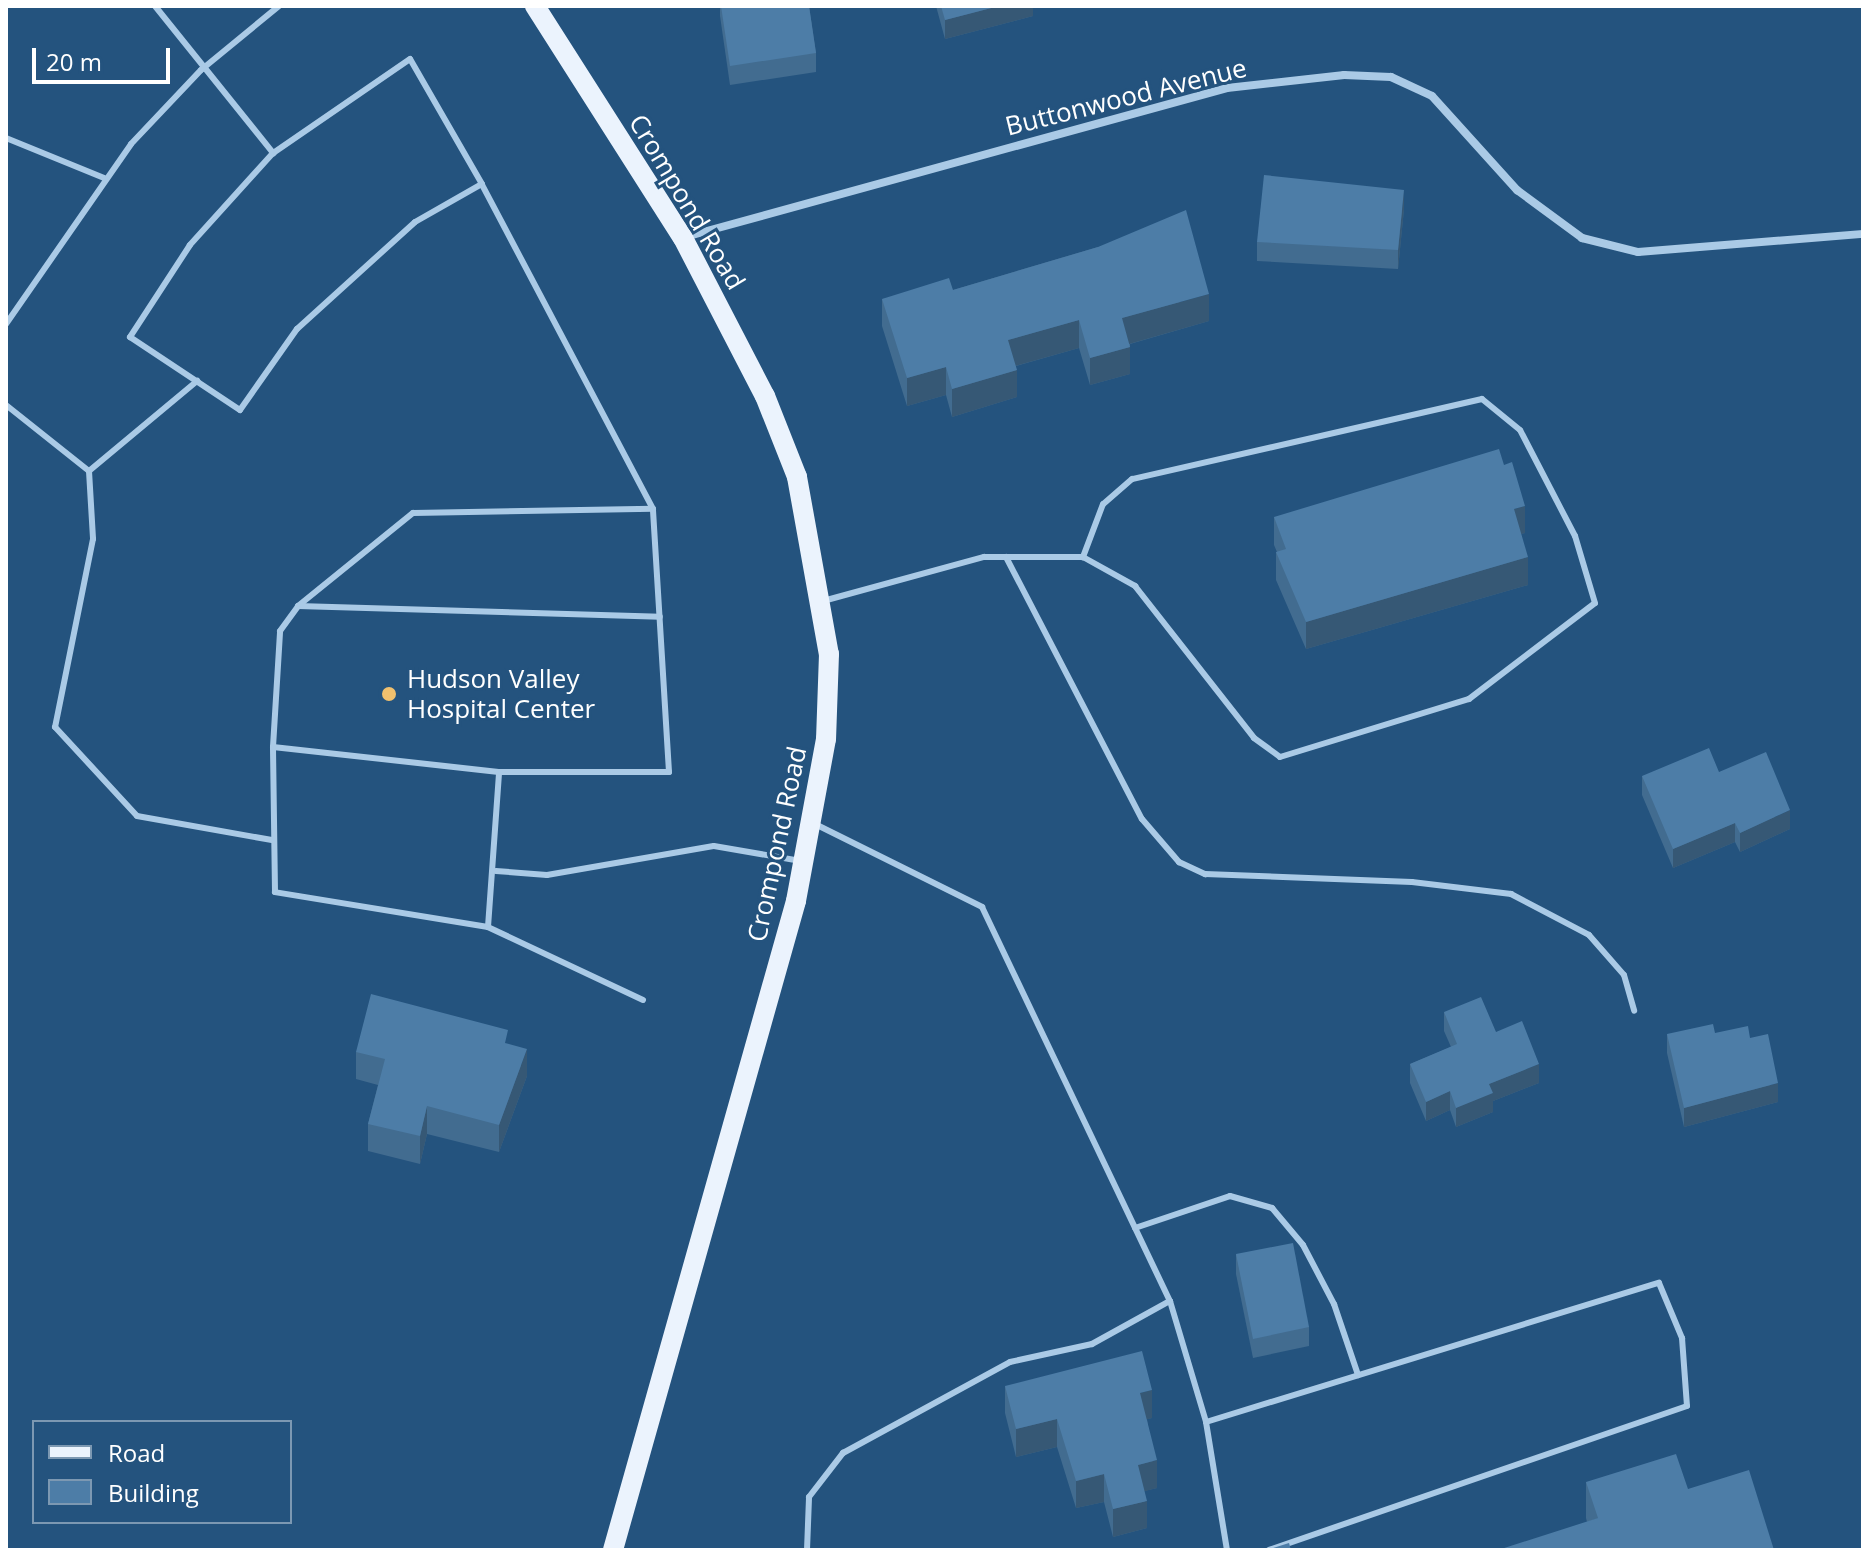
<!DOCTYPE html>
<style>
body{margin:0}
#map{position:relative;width:1869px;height:1556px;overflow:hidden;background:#24537e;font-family:"Open Sans",sans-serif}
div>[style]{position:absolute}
.service>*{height:6px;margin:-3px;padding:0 3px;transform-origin:3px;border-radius:3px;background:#aacae6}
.minor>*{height:8px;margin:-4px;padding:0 4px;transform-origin:4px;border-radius:4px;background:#aacae6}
.primary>*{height:20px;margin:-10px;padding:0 10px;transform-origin:10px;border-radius:10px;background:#ebf3fd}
.wall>*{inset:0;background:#426c90}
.shaded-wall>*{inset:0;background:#365875}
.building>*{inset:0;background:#4d7da7}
.dots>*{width:22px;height:22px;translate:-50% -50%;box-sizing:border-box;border:4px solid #24537e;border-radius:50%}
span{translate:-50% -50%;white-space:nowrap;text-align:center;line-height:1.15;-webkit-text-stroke:6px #24537e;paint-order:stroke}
.street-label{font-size:26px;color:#fff}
.poi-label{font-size:26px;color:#fff}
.left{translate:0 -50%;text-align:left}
.frame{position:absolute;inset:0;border:8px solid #fff;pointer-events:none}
.legend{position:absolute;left:32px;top:1420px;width:260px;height:104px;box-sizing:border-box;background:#24537e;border:2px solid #7c98b2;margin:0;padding:10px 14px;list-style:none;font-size:24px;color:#fff}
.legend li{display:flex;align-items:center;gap:16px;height:40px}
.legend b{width:40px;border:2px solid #7c98b2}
.scale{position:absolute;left:32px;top:48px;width:138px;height:36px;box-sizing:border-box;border:4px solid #fff;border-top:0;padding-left:10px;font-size:24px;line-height:28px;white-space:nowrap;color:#fff;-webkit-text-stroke:6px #24537e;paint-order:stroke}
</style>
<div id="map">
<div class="service">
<div style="left:155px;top:6px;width:189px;rotate:51.2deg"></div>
<div style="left:6px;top:138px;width:106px;rotate:22.2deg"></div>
<div style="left:6px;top:324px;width:219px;rotate:-55.2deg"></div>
<div style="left:131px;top:144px;width:102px;rotate:-46.6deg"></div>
<div style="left:201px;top:70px;width:101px;rotate:-39.4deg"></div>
<div style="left:6px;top:405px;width:106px;rotate:38.5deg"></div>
<div style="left:89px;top:471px;width:68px;rotate:86.6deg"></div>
<div style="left:93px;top:539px;width:192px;rotate:101.4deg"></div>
<div style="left:55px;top:727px;width:121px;rotate:47.3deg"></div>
<div style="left:137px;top:816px;width:137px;rotate:10.1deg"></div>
<div style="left:89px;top:471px;width:141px;rotate:-39.8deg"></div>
<div style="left:1006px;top:557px;width:295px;rotate:62.6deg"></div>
<div style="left:1142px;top:819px;width:57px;rotate:49.3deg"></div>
<div style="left:1179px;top:862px;width:29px;rotate:25deg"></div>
<div style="left:1205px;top:874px;width:207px;rotate:2.2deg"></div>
<div style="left:1412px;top:882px;width:100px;rotate:6.9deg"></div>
<div style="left:1511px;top:894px;width:88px;rotate:27.7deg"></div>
<div style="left:1589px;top:935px;width:53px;rotate:48.8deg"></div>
<div style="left:1624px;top:975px;width:37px;rotate:74deg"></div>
<div style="left:823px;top:601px;width:167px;rotate:-15.3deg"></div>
<div style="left:984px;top:557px;width:99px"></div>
<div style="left:1083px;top:557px;width:60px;rotate:29.1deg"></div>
<div style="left:1135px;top:586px;width:193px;rotate:51.9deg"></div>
<div style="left:1254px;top:738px;width:32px;rotate:36deg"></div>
<div style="left:1280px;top:757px;width:198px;rotate:-17.1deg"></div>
<div style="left:1469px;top:699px;width:158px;rotate:-37.3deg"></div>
<div style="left:1595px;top:603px;width:70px;rotate:-106.6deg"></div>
<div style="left:1575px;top:536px;width:119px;rotate:-117.4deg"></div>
<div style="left:1520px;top:430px;width:49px;rotate:-140.8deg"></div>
<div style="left:1482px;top:399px;width:359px;rotate:167.1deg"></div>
<div style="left:1132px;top:479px;width:38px;rotate:139deg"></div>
<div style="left:1103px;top:504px;width:57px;rotate:110.7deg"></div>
<div style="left:298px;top:606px;width:362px;rotate:1.7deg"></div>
<div style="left:273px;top:747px;width:227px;rotate:6.3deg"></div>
<div style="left:499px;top:772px;width:170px"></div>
<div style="left:669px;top:772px;width:263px;rotate:-93.5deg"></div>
<div style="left:653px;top:509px;width:367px;rotate:-117.8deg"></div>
<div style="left:482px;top:184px;width:144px;rotate:-119.9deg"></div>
<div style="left:410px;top:59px;width:166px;rotate:145.5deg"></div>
<div style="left:273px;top:153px;width:124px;rotate:132.1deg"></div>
<div style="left:190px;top:245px;width:110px;rotate:123.1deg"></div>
<div style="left:130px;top:337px;width:132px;rotate:33.6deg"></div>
<div style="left:240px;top:410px;width:99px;rotate:-54.9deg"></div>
<div style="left:297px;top:329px;width:159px;rotate:-42.2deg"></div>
<div style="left:415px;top:222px;width:77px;rotate:-29.6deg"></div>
<div style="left:813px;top:823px;width:189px;rotate:26.4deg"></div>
<div style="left:982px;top:907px;width:437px;rotate:64.5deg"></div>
<div style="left:1170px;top:1301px;width:126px;rotate:73.4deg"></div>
<div style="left:1206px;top:1422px;width:130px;rotate:80.7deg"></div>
<div style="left:496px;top:871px;width:51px;rotate:4.5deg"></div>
<div style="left:547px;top:875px;width:169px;rotate:-9.9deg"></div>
<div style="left:714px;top:846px;width:88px;rotate:9.8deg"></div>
<div style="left:488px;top:927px;width:155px;rotate:-85.9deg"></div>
<div style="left:643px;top:1000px;width:171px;rotate:-154.8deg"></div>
<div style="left:488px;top:927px;width:216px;rotate:-170.7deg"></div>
<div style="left:275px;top:892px;width:145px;rotate:-90.8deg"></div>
<div style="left:273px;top:747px;width:116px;rotate:-86.5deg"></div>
<div style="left:280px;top:631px;width:31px;rotate:-54deg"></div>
<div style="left:298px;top:606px;width:148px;rotate:-39deg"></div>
<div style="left:413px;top:513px;width:240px;rotate:-1deg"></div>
<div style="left:1135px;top:1228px;width:100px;rotate:-18.6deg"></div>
<div style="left:1230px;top:1196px;width:44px;rotate:15.9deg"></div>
<div style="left:1272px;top:1208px;width:48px;rotate:50deg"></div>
<div style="left:1303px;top:1245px;width:67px;rotate:62.3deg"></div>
<div style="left:1334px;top:1304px;width:75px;rotate:71.3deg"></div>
<div style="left:1206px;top:1422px;width:474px;rotate:-17.1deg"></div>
<div style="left:1659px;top:1283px;width:60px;rotate:67.3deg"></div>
<div style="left:1682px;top:1338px;width:68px;rotate:85.8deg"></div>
<div style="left:1687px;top:1406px;width:442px;rotate:161deg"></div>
<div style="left:807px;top:1550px;width:53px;rotate:-87.8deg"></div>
<div style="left:809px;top:1497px;width:56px;rotate:-52.3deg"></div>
<div style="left:843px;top:1453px;width:190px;rotate:-28.6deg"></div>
<div style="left:1010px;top:1362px;width:84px;rotate:-12.4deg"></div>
<div style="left:1092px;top:1344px;width:89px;rotate:-28.9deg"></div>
</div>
<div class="minor">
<div style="left:685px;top:237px;width:562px;rotate:-15.37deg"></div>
<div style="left:1227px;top:88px;width:118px;rotate:-6.3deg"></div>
<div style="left:1344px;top:75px;width:47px;rotate:2.4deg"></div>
<div style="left:1391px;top:77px;width:45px;rotate:24.9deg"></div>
<div style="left:1432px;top:96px;width:127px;rotate:47.9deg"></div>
<div style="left:1517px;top:190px;width:81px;rotate:36.4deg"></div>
<div style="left:1582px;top:238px;width:58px;rotate:14deg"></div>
<div style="left:1638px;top:252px;width:226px;rotate:-4.6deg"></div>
</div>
<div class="primary">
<div style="left:535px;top:6px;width:275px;rotate:57.5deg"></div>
<div style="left:683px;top:238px;width:178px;rotate:62.6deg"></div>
<div style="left:765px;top:396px;width:87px;rotate:68.4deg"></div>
<div style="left:797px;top:477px;width:180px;rotate:79.8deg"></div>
<div style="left:829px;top:654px;width:85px;rotate:92deg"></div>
<div style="left:826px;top:739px;width:165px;rotate:100.5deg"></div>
<div style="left:796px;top:901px;width:674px;rotate:105.75deg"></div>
</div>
<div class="wall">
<div style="clip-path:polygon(720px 6px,809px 6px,816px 53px,816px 72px,730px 85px,720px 16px)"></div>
<div style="clip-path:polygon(936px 6px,1033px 6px,1033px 16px,945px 39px)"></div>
<div style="clip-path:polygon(1404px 209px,1398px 269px,1257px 261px,1257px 242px)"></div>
<div style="clip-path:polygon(1098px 247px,1209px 321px,1130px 344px,1130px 374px,1090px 385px,1079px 348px,1016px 366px,1017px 397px,952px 417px,946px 395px,907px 406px,882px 326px,882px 299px,953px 290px)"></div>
<div style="clip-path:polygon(1274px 517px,1525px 533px,1521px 534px,1528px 585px,1306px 649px,1276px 580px,1276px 552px,1277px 552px,1274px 545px)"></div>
<div style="clip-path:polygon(1719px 772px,1790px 829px,1740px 852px,1735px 842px,1673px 868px,1642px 795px,1642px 776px)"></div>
<div style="clip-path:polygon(1444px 1012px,1496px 1032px,1539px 1083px,1493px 1101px,1493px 1112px,1456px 1127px,1450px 1110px,1426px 1121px,1410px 1083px,1410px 1064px,1451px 1047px,1444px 1031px)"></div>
<div style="clip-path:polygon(1715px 1033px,1750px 1038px,1778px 1102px,1684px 1127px,1667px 1053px,1667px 1034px)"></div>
<div style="clip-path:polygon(508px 1044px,527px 1076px,499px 1152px,427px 1134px,420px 1164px,368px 1151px,368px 1124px,378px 1085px,356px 1079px,356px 1052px)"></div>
<div style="clip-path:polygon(1236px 1254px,1309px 1327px,1309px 1346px,1253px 1358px,1236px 1274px)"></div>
<div style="clip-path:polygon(1005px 1386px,1152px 1418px,1147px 1419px,1157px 1488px,1144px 1491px,1147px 1528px,1113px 1537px,1104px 1502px,1076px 1508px,1057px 1447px,1016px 1457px,1005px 1413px)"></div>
<div style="clip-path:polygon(1586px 1482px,1688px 1489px,1587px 1522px,1586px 1518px)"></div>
</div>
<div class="shaded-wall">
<div style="clip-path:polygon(999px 6px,1033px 6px,1033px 16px,945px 39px,945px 20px)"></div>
<div style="clip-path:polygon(1404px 190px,1404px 209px,1398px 269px,1398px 250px)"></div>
<div style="clip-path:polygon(1209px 294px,1209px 321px,1122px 346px,1122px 318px)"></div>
<div style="clip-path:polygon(1079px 320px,1079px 348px,1008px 368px,1008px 340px)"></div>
<div style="clip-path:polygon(1130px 347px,1130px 374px,1090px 385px,1090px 358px)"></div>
<div style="clip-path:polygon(946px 367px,946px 395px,907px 406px,907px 378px)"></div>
<div style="clip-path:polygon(1017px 370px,1017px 397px,952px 417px,952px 389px)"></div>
<div style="clip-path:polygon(1525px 506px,1525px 533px,1514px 536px,1514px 509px)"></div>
<div style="clip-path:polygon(1528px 557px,1528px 585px,1306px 649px,1306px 622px)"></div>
<div style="clip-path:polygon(1790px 810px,1790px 829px,1740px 852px,1740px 833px)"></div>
<div style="clip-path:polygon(1735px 823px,1735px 842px,1673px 868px,1673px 849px)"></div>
<div style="clip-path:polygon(527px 1049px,527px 1076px,499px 1152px,499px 1125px)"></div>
<div style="clip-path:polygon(1539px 1064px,1539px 1083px,1493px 1101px,1493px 1112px,1456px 1127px,1456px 1108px,1489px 1084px)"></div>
<div style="clip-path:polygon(1778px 1083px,1778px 1102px,1684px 1127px,1684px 1108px)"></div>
<div style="clip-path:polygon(1450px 1091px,1450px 1110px,1426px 1121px,1426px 1102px)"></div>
<div style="clip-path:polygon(427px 1106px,427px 1134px,420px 1164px,420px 1136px)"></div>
<div style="clip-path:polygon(1152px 1390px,1152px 1418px,1140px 1421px,1140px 1393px)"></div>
<div style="clip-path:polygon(1057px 1419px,1057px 1447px,1016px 1457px,1016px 1429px)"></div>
<div style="clip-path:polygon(1157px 1460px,1157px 1488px,1138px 1493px,1138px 1465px)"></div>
<div style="clip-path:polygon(1104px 1474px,1104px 1502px,1076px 1508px,1076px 1481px)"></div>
<div style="clip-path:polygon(1147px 1501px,1147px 1528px,1113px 1537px,1113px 1509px)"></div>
</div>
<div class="building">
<div style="clip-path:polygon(721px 6px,809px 6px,816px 53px,730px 66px)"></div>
<div style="clip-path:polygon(941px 6px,999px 6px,945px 20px)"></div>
<div style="clip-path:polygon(1264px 175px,1404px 190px,1398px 250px,1257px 242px)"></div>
<div style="clip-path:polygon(1186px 210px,1209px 294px,1122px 318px,1130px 347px,1090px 358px,1079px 320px,1008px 340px,1017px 370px,952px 389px,946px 367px,907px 378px,882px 299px,949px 278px,953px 290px,1098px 247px)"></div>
<div style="clip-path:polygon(1499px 449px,1504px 465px,1512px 462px,1525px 506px,1514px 509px,1528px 557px,1306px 622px,1276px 552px,1286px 549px,1274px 517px)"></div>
<div style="clip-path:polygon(1709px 748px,1719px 772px,1766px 752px,1790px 810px,1740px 833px,1735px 823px,1673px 849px,1642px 776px)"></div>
<div style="clip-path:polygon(371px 994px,508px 1030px,505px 1043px,527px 1049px,499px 1125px,427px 1106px,420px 1136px,368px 1124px,385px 1059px,356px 1052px)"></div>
<div style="clip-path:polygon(1481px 997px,1496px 1032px,1522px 1021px,1539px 1064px,1489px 1084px,1493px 1093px,1456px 1108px,1450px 1091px,1426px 1102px,1410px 1064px,1457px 1044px,1444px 1012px)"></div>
<div style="clip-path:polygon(1713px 1024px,1715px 1033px,1748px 1026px,1750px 1038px,1768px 1034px,1778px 1083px,1684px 1108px,1667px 1034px)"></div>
<div style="clip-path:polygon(1293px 1243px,1309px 1327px,1253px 1339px,1236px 1254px)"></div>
<div style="clip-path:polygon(1142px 1351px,1152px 1390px,1140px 1393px,1157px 1460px,1138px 1465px,1147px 1501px,1113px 1509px,1104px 1474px,1076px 1481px,1057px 1419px,1016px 1429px,1005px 1386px)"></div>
<div style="clip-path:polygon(1676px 1454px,1688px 1489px,1749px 1470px,1774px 1550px,1498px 1550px,1598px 1518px,1586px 1482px)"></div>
<div style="clip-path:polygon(1289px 1543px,1291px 1550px,1267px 1550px)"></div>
</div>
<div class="dots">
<div style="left:389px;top:694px;background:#f0c06e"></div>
</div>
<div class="street-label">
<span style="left:1126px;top:97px;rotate:-14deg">Buttonwood Avenue</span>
<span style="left:687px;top:202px;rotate:59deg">Crompond Road</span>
<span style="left:777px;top:844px;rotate:-78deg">Crompond Road</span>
</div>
<div class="poi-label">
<span class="left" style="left:407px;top:694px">Hudson Valley<br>Hospital Center</span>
</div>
<div class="frame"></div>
<ul class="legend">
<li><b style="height:10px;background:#ebf3fd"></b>Road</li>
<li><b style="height:22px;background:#4d7da7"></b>Building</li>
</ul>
<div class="scale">20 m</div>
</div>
